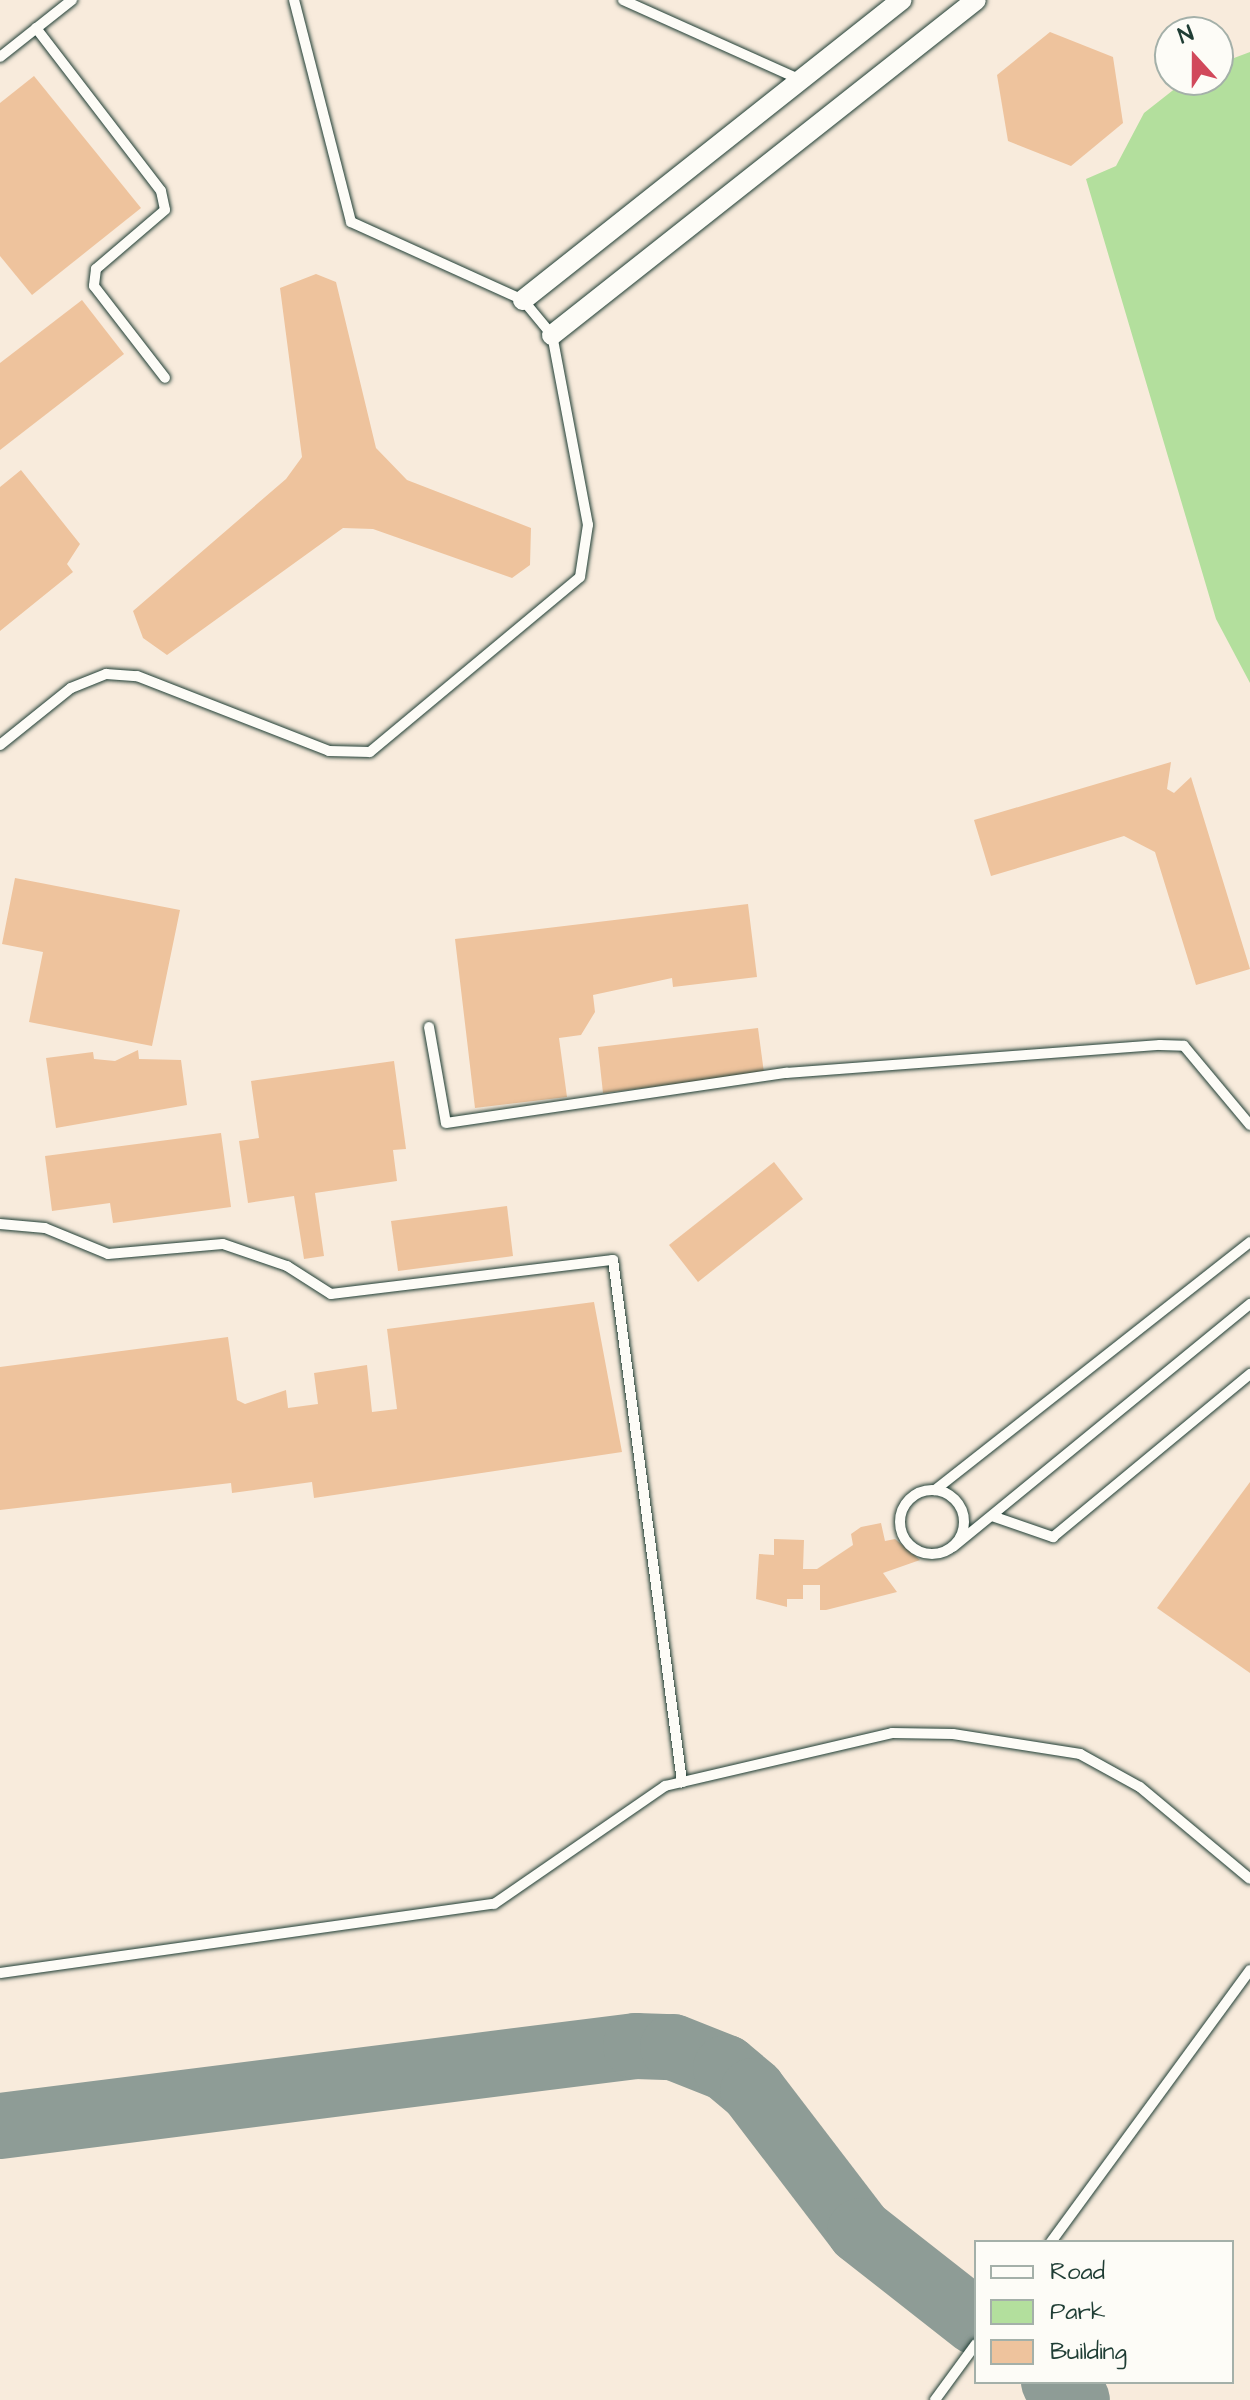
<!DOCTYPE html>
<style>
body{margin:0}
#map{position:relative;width:1250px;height:2400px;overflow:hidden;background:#fdfcf7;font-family:"Architects Daughter",sans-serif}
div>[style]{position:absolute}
.built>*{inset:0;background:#f8ebdc}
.green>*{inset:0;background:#b3df9d}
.taxiway>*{height:66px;margin:-33px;padding:0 33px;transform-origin:33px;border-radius:33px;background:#8e9c96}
.building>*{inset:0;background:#eec39d}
.roads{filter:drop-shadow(0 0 2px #1f3d34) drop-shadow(0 0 2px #1f3d34)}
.service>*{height:10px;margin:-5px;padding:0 5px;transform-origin:5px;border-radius:5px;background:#fdfcf7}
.service>.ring{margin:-5px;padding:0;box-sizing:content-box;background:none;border:10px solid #fdfcf7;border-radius:50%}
.minor>*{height:20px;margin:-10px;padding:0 10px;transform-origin:10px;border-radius:10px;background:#fdfcf7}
span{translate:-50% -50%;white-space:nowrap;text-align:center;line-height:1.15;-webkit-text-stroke:7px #fdfcf7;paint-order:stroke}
.legend{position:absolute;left:974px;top:2240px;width:260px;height:144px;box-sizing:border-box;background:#fdfcf7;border:2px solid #a4b0a9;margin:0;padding:10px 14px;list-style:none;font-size:24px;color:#1f3d34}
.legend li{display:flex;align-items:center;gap:16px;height:40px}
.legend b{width:40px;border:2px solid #a4b0a9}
.north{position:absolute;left:1154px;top:16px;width:80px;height:80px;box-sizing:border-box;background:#fdfcf7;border:2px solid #a4b0a9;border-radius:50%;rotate:339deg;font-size:22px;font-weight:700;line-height:32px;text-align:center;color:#1f3d34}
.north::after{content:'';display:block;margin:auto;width:28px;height:36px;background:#d1495b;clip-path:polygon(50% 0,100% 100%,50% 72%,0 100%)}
</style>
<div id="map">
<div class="built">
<div style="clip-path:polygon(evenodd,0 0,1250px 0,1250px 2400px,0 2400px,0 0,1170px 32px,1218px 32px,1218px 80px,1170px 80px,1170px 32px,0 0,976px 2242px,1232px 2242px,1232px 2382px,976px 2382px,976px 2242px)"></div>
</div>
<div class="green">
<div style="clip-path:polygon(1250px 52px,1250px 683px,1216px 619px,1086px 179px,1116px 166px,1144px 113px,1186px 80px,1218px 80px,1218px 64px)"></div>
</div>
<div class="taxiway">
<div style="left:0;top:2126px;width:641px;rotate:-7.17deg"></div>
<div style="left:636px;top:2046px;width:37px;rotate:2deg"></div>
<div style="left:673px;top:2047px;width:57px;rotate:21.6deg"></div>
<div style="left:726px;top:2068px;width:35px;rotate:40deg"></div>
<div style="left:753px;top:2091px;width:176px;rotate:52.6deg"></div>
<div style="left:860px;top:2231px;width:147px;rotate:38.1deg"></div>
<div style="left:1054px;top:2382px;width:29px;rotate:38deg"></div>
</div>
<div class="building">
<div style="clip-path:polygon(1050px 32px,1113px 57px,1123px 123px,1071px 166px,1008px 141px,997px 75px)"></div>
<div style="clip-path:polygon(34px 76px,141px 208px,32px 295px,0 256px,0 103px)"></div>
<div style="clip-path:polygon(316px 274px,336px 282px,376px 448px,407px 480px,531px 528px,530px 565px,512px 578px,373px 529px,343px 528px,167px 655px,143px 638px,133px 611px,286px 479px,302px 457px,280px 288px)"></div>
<div style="clip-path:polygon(82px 300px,124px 354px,0 450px,0 363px)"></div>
<div style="clip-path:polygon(21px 470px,80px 544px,67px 564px,73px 572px,0 631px,0 487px)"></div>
<div style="clip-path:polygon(1171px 762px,1167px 789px,1174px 793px,1191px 777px,1250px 969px,1196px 985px,1155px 852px,1124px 836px,991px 876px,974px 820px)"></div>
<div style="clip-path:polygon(15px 878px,180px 910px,152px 1046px,29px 1022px,43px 952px,2px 944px)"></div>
<div style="clip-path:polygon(748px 904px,757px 977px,673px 987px,672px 978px,593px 995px,595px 1012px,581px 1035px,559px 1038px,567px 1097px,475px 1108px,455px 939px)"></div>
<div style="clip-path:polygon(758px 1028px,764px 1073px,603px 1093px,598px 1047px)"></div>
<div style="clip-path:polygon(138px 1050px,139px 1059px,181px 1060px,187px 1105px,56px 1128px,46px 1058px,93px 1052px,94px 1059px,115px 1061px)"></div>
<div style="clip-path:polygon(394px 1061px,406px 1149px,393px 1150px,397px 1181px,315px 1193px,324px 1256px,304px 1259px,294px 1196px,248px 1203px,239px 1141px,259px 1138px,251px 1081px)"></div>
<div style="clip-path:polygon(221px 1133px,231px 1207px,113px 1223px,110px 1203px,52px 1211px,45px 1156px)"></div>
<div style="clip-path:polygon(774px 1162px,803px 1199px,698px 1282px,669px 1245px)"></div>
<div style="clip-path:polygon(507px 1206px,513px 1256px,398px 1271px,391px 1221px)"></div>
<div style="clip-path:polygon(594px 1302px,622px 1452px,314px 1498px,312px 1482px,232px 1493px,231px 1483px,0 1510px,0 1367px,228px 1337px,237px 1400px,245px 1404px,286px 1390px,288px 1408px,318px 1404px,314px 1373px,367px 1365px,372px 1412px,397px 1409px,387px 1329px)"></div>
<div style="clip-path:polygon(1250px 1482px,1250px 1673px,1157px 1608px)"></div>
<div style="clip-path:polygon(881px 1523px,885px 1541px,895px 1539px,920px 1560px,883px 1573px,897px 1592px,826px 1610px,820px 1610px,820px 1585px,803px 1585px,803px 1599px,787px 1599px,787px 1607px,756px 1599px,759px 1554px,774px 1555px,774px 1539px,804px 1540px,803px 1569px,817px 1569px,853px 1545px,851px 1534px,861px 1527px)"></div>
</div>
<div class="roads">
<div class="service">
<div style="left:623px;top:0;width:195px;rotate:24.2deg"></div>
<div style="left:36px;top:28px;width:205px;rotate:52.5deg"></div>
<div style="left:161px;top:191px;width:19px;rotate:78deg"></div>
<div style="left:165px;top:210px;width:91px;rotate:139.5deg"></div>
<div style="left:96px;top:269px;width:17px;rotate:97deg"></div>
<div style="left:94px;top:286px;width:116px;rotate:52.3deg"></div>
<div style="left:0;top:57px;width:92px;rotate:-38.4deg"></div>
<div style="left:0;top:745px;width:91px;rotate:-38.8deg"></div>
<div style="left:71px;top:688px;width:38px;rotate:-22deg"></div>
<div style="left:106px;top:674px;width:31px;rotate:4deg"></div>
<div style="left:137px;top:676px;width:206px;rotate:21.3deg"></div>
<div style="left:329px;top:751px;width:41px;rotate:1.4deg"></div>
<div style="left:370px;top:752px;width:273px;rotate:-39.8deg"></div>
<div style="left:580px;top:577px;width:53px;rotate:-81.3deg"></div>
<div style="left:588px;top:525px;width:193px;rotate:-100.7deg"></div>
<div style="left:552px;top:335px;width:45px;rotate:-129.6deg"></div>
<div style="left:523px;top:300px;width:189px;rotate:-155.6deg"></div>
<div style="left:351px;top:222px;width:229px;rotate:-104.4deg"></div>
<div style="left:429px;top:1027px;width:97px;rotate:80deg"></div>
<div style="left:446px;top:1123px;width:344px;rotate:-8.4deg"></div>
<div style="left:786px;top:1073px;width:375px;rotate:-4.3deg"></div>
<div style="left:1160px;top:1045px;width:24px;rotate:2deg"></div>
<div style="left:1184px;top:1046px;width:103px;rotate:50.1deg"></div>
<div style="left:0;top:1224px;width:45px;rotate:5.1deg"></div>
<div style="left:45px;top:1228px;width:68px;rotate:22.4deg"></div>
<div style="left:108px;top:1254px;width:115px;rotate:-5deg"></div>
<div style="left:223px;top:1244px;width:68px;rotate:19deg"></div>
<div style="left:287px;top:1266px;width:52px;rotate:32.5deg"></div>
<div style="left:331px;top:1294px;width:284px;rotate:-6.9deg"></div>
<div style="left:613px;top:1260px;width:527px;rotate:82.47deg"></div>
<div style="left:935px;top:1490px;width:401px;rotate:-38.2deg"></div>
<div class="ring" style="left:900px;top:1490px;width:54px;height:54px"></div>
<div style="left:992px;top:1516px;width:65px;rotate:19deg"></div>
<div style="left:1053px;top:1537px;width:256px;rotate:-39.6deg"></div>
<div style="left:953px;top:1547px;width:384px;rotate:-39.3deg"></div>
<div style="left:0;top:1973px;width:499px;rotate:-8deg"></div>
<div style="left:494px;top:1904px;width:208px;rotate:-34.6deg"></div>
<div style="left:665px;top:1786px;width:233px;rotate:-13.1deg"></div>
<div style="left:892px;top:1733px;width:61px;rotate:0.9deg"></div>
<div style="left:953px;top:1734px;width:129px;rotate:8.9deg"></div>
<div style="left:1080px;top:1754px;width:68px;rotate:28.8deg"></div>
<div style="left:1140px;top:1787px;width:143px;rotate:39.9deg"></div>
<div style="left:1051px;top:2242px;width:337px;rotate:-53.8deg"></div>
<div style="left:935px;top:2400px;width:69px;rotate:-53.8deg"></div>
</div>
<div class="minor">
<div style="left:523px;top:300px;width:483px;rotate:-38.4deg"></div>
<div style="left:552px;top:335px;width:540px;rotate:-38.31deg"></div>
</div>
</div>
<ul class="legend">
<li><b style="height:10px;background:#fdfcf7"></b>Road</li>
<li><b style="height:22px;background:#b3df9d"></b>Park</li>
<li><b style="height:22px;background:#eec39d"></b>Building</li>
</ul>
<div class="north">N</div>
</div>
